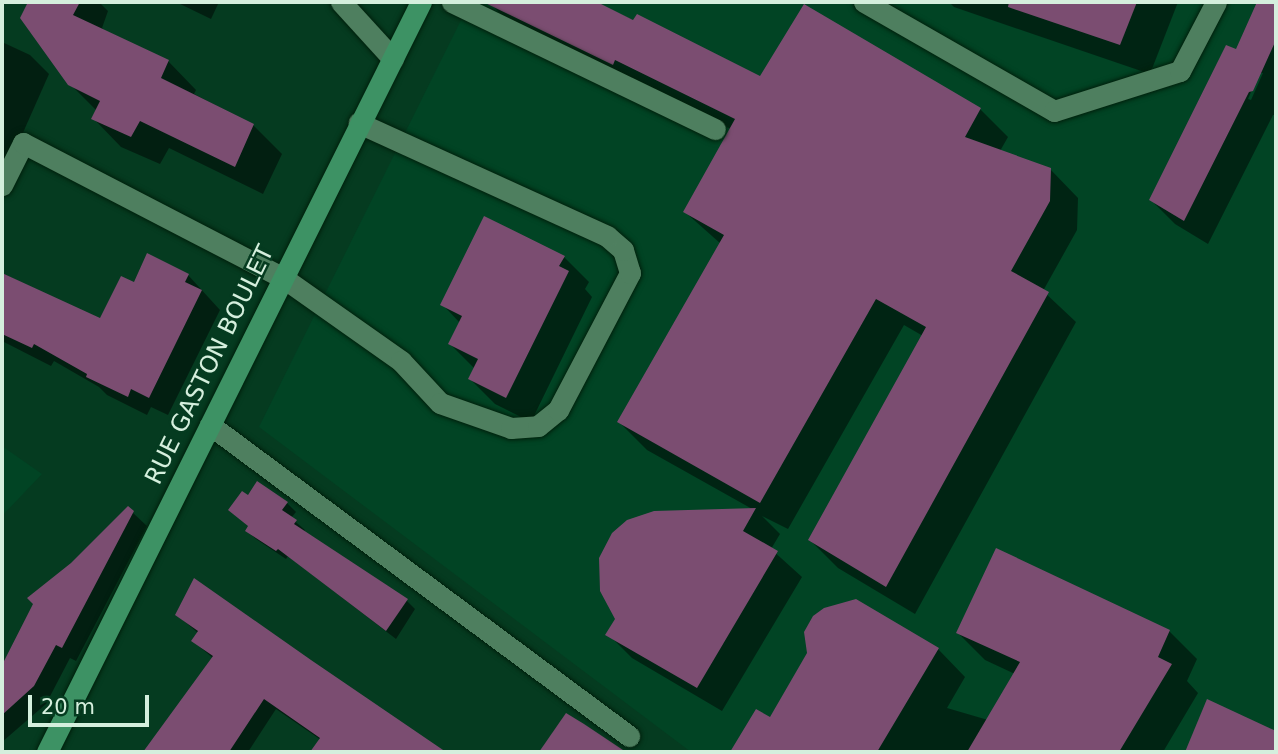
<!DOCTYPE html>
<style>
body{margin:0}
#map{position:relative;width:1278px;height:754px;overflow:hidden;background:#053b20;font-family:"DejaVu Sans",sans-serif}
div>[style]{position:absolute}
.built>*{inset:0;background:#014424}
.shadow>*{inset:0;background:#0007}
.building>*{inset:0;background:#7b4d71}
.roads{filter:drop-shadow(0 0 2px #00200c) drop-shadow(0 0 2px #00200c)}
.lane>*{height:21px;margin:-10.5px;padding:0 10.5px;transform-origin:10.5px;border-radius:10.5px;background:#4e7f5f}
.street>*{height:21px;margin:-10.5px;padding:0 10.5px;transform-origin:10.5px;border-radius:10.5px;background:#4e7f5f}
.secondary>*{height:21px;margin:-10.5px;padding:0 10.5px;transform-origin:10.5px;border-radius:10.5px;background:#3d9264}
span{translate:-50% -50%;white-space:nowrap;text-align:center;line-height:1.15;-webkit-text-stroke:5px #053b20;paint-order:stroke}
.street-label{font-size:24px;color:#d5efdd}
.frame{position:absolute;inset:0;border:4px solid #d5efdd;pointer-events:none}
.scale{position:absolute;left:28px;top:695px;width:121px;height:32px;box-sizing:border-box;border:4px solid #d5efdd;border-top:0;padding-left:9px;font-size:21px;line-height:24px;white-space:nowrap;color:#d5efdd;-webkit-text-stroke:5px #053b20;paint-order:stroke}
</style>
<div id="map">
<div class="built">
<div style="clip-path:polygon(470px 2px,1276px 2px,1276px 752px,691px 752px,259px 427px)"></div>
<div style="clip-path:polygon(2px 446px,42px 474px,2px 516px)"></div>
</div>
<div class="shadow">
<div style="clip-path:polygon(30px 2px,99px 2px,108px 11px,102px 28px,106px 32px,168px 61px,196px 90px,194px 94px,253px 125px,282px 154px,263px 194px,169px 148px,160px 164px,121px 147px,93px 118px,97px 111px,70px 84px,22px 18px)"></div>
<div style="clip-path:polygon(176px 2px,219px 2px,211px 19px)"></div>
<div style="clip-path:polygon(492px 2px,593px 2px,761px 78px,980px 109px,1008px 137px,1000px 151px,1050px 169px,1078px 198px,1077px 230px,1043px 291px,1076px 322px,915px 614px,838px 568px,810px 540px,923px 336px,904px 325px,788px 529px,762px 516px,780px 534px,771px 549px,802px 577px,722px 711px,632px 658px,608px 634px,754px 510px,647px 450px,619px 422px,721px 244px,685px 212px,731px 129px,518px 32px,491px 4px)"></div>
<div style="clip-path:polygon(949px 2px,1178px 2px,1150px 74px,954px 7px)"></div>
<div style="clip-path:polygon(evenodd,1259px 2px,1276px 2px,1276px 115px,1273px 115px,1208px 244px,1175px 224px,1151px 200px,1237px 52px,1259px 2px,1259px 73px,1263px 73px,1251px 100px,1248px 99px,1259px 73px)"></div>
<div style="clip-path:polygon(2px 42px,30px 55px,49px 74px,2px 180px)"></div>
<div style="clip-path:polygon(564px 257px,589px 282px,585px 289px,592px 297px,531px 422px,495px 404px,470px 379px,475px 369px,450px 344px,460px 323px,442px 304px)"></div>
<div style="clip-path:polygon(2px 273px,101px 321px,134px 285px,188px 275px,220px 310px,168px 415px,151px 407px,147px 415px,107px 395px,99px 387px,54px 361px,51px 366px,2px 341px)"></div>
<div style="clip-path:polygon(249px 497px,287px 503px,296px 512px,291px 518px,305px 530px,303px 532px,406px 600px,415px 609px,396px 639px,288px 556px,286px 559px,256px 539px,247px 531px,250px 527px,230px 510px)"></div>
<div style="clip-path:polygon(132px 512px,147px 526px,76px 661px,70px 658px,46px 704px,2px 742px,2px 669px,35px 603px)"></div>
<div style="clip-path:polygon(194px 581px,443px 752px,326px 752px,318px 744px,321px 740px,276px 709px,248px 752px,154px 752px,155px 739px,214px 659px,193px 641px,198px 633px,177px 615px)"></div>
<div style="clip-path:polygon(1169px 631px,1197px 659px,1187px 681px,1198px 693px,1163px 752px,733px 752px,770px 719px,938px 649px,965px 677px,947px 708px,988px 720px,1015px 674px,985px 660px,958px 633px)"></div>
<div style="clip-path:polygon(1208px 702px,1276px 733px,1276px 752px,1187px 752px)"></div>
</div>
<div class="building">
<div style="clip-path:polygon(28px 2px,80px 2px,73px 15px,169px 60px,161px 78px,254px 124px,235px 167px,140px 121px,131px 137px,91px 119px,100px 101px,68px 85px,20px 18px)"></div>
<div style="clip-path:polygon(483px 2px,597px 2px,633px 20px,637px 14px,760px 76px,804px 4px,981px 108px,965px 137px,1051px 168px,1050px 201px,1011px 271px,1049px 292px,886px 587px,808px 540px,926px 327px,876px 299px,760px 503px,617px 422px,724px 235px,683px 212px,735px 119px,615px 60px,613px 65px)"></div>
<div style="clip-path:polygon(1009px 2px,1137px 2px,1120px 45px,1008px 7px)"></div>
<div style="clip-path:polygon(1257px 2px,1276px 2px,1276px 40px,1253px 91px,1249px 92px,1184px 221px,1149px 200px,1226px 45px,1236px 49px)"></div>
<div style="clip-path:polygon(484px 216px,565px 256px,559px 266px,569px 271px,506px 398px,468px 379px,478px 359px,448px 344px,462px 316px,440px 305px)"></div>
<div style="clip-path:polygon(147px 253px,189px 274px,185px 282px,202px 290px,149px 398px,131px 389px,128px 397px,86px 377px,87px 374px,34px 344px,32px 348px,2px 334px,2px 273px,100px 318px,121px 276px,134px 282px)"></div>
<div style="clip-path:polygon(257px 481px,288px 502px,282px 510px,297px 520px,294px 524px,408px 599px,386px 631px,278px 549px,276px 551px,245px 531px,248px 526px,228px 510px,242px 491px,248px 495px)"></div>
<div style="clip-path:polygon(128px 506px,134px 511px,62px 648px,56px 645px,34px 686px,2px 715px,2px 665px,33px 604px,27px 598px,71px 563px)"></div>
<div style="clip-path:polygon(756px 508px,743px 531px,778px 551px,697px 688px,605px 635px,615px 619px,600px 591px,599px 558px,612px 533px,627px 520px,654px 511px)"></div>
<div style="clip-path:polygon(996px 548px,1170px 630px,1158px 657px,1172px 664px,1119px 752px,967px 752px,1020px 662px,956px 633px)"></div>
<div style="clip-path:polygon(194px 578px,311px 660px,446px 752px,310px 752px,320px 738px,264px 699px,229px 752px,143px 752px,213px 656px,191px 641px,198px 631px,175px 615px)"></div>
<div style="clip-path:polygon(856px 599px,939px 648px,877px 752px,730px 752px,756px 709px,770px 717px,807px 653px,804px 632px,813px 616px,824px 608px)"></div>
<div style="clip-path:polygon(1207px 699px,1276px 731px,1276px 752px,1185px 752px)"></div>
<div style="clip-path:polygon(566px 713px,584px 724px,626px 752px,539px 752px)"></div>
</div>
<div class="roads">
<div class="lane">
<div style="left:452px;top:2px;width:292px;rotate:25.8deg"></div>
<div style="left:282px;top:277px;width:146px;rotate:35.2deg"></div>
<div style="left:401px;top:361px;width:57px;rotate:47.1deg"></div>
<div style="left:440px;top:403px;width:75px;rotate:19.4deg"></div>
<div style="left:511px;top:428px;width:27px;rotate:-4deg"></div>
<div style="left:538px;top:426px;width:26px;rotate:-39deg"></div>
<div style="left:558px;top:410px;width:155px;rotate:-62.3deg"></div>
<div style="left:630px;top:273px;width:24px;rotate:-107deg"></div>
<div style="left:623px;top:250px;width:21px;rotate:-139deg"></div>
<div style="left:607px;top:236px;width:273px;rotate:-155.5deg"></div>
<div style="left:210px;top:425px;width:522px;rotate:36.58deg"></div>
</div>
<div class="street">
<div style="left:341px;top:2px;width:77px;rotate:47.6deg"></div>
<div style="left:864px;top:2px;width:219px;rotate:29.8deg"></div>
<div style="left:1054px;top:111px;width:132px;rotate:-17.6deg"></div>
<div style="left:1180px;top:71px;width:78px;rotate:-62.4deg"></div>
<div style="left:2px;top:185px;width:47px;rotate:-63.4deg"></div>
<div style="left:23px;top:143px;width:292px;rotate:27.4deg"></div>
</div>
<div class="secondary">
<div style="left:47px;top:752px;width:838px;rotate:-63.5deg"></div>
</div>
</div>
<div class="street-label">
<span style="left:210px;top:365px;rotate:-64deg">RUE GASTON BOULET</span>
</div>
<div class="frame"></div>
<div class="scale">20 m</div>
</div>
